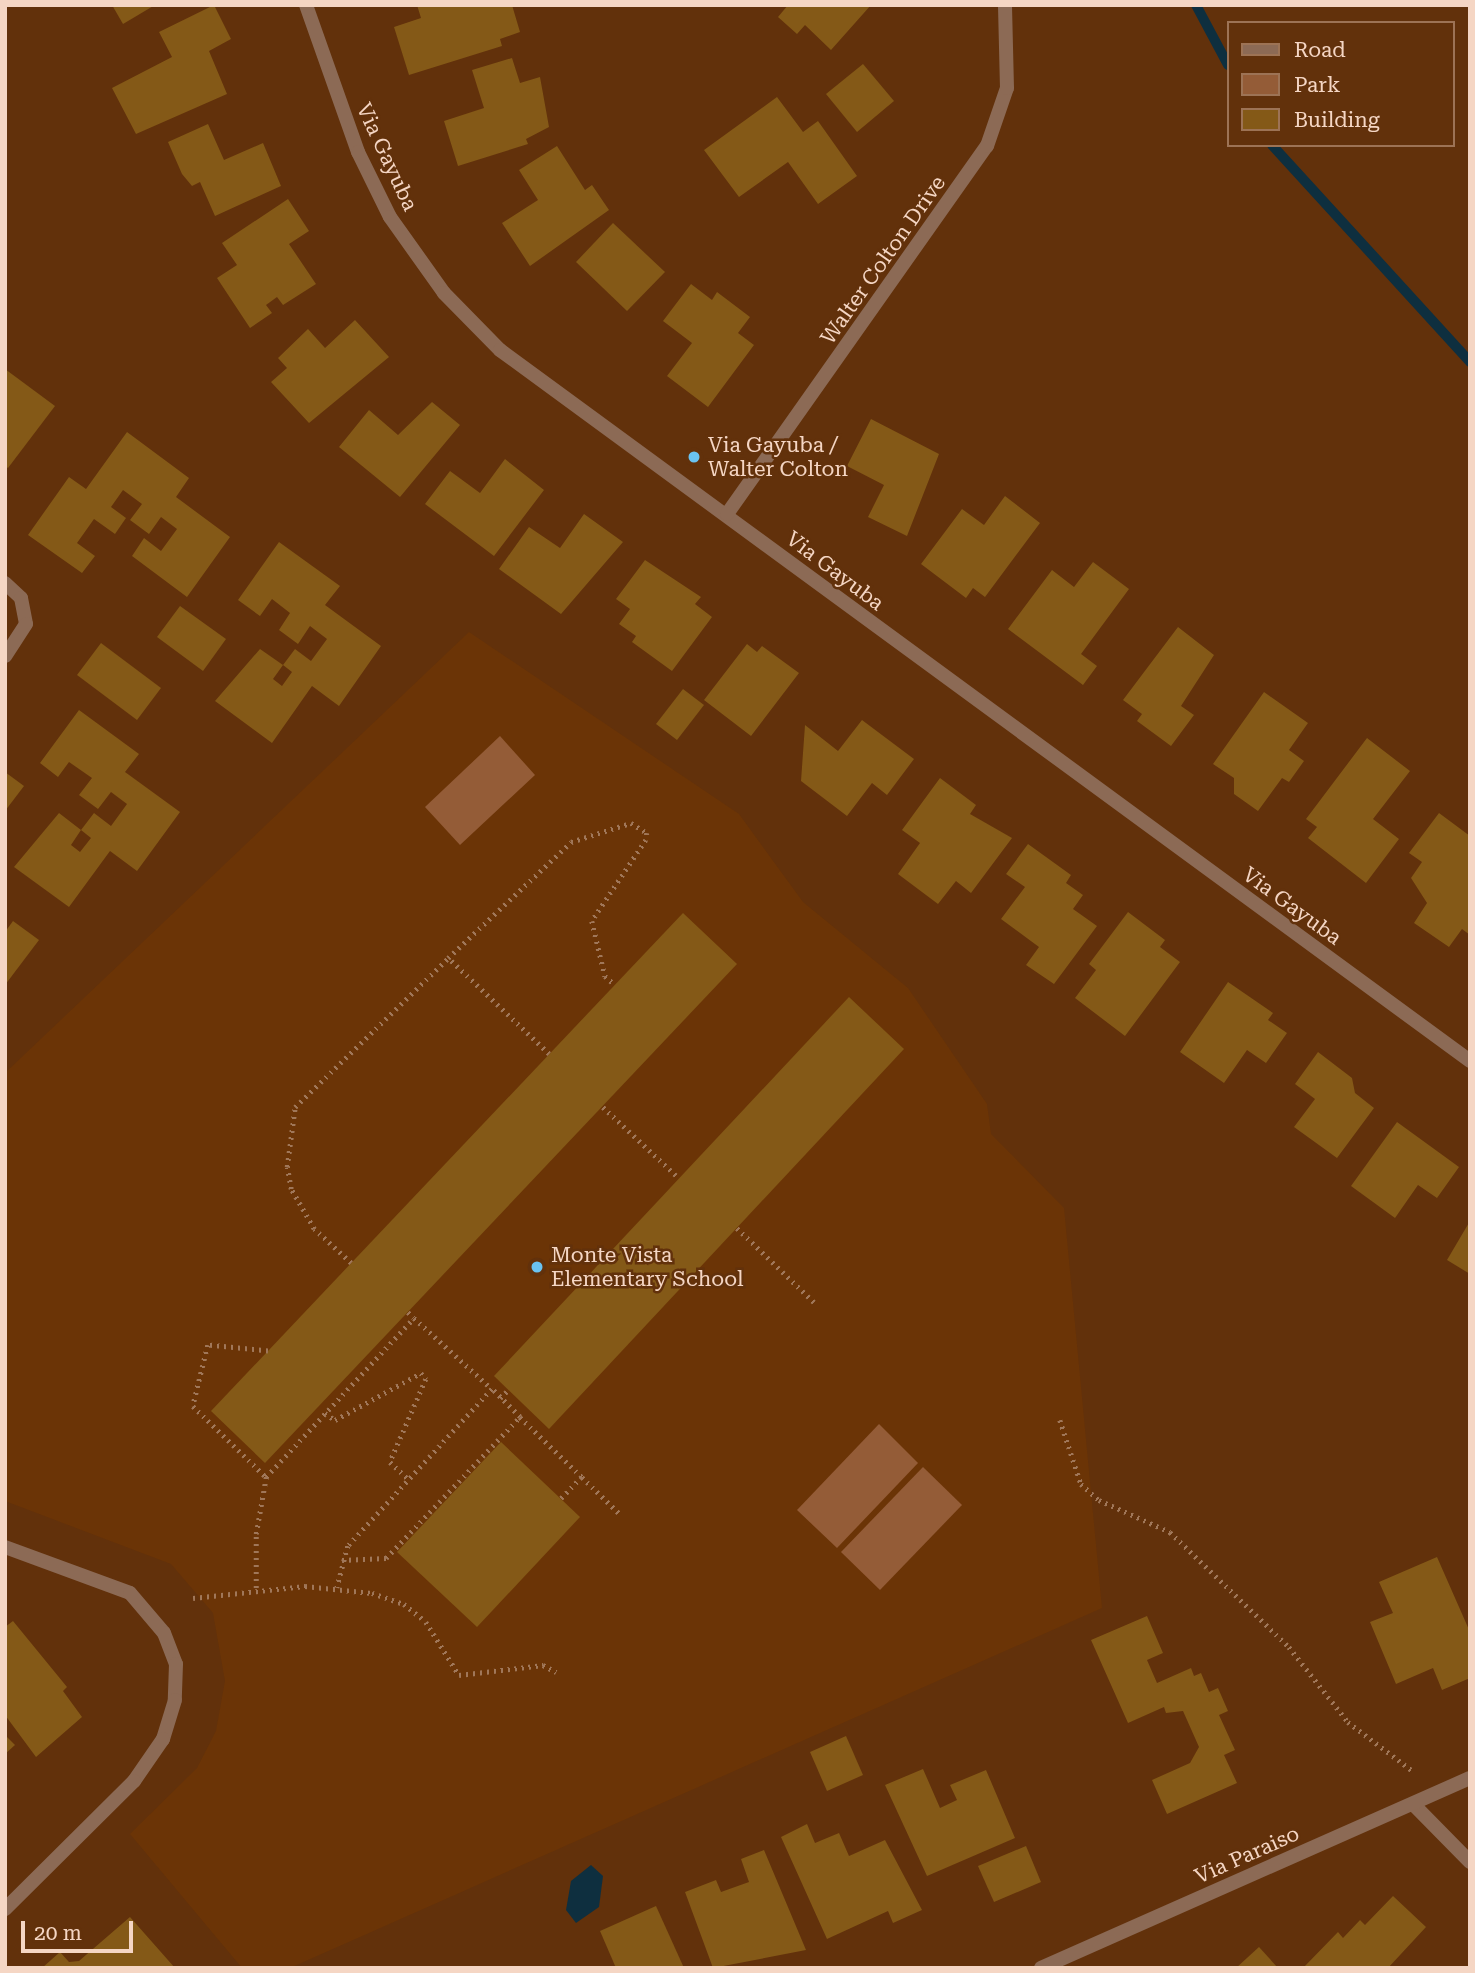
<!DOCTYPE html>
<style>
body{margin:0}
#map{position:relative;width:1475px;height:1973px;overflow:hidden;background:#62310b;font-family:"Roboto Serif",serif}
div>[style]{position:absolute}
.built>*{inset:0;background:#6b3406}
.green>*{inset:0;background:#945c37}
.water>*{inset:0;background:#0e2f3f}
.stream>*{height:10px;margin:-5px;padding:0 5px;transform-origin:5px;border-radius:5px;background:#0e2f3f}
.building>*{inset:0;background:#845917}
.path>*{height:4.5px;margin-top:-2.25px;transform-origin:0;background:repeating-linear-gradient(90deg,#a07759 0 2px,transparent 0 7px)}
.minor>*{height:14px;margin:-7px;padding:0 7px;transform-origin:7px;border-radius:7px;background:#8c6a55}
.tertiary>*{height:14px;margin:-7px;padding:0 7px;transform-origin:7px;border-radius:7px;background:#8c6a55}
.dots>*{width:19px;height:19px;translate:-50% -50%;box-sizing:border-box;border:4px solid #62310b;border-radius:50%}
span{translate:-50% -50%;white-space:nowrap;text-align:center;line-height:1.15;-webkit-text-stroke:5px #62310b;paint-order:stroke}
.street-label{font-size:21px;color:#f5d6c4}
.poi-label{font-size:21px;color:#f5d6c4}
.left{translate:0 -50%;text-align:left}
.frame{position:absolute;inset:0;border:7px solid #f5d6c4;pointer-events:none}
.legend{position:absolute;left:1227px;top:21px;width:228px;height:126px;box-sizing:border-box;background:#62310b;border:2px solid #9d7355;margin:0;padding:9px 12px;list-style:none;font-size:21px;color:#f5d6c4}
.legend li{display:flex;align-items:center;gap:14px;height:35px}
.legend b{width:35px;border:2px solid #9d7355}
.scale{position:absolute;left:21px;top:1921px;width:112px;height:32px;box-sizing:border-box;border:4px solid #f5d6c4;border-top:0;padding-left:9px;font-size:21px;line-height:24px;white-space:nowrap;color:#f5d6c4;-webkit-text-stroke:5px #62310b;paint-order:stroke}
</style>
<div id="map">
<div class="built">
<div style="clip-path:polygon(469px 632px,739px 814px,803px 902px,908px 988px,987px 1104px,991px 1134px,1064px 1208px,1102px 1608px,290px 1968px,242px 1968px,130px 1834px,197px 1768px,216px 1731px,225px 1681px,213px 1613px,171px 1564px,5px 1501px,5px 1073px)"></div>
</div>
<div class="green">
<div style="clip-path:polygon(500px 736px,535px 775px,460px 845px,425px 807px)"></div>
<div style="clip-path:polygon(879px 1424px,918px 1463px,837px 1548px,797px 1510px)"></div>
<div style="clip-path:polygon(923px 1467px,962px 1505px,880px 1590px,841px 1552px)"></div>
</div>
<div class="water">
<div style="clip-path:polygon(591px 1865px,603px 1876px,599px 1907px,576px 1923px,566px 1910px,571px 1881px)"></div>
</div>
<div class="stream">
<div style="left:1196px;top:5px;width:68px;rotate:61.9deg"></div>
<div style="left:1272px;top:145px;width:294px;rotate:47.6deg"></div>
</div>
<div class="building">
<div style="clip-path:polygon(112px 5px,155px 5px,123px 24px)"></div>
<div style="clip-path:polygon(214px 5px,231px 39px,209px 51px,227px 94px,136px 134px,112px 88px,172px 57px,159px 32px)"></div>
<div style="clip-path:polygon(417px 5px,512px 5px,520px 32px,500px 39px,502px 46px,409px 75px,394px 27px,421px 18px)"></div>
<div style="clip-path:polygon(788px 5px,871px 5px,831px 50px,805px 25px,797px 34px,778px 17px)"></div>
<div style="clip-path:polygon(512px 58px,520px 83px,540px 77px,549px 127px,526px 139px,528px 144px,458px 166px,444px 121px,484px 108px,472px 70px)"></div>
<div style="clip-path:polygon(863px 64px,894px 101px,857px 132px,826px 94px)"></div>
<div style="clip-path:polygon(777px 97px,803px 132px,818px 121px,857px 176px,818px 204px,788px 162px,739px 197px,704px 150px)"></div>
<div style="clip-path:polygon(208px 124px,224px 160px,263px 143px,281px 186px,215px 216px,200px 182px,192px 186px,182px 174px,168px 142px)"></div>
<div style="clip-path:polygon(557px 146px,585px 190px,592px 185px,609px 210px,530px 266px,502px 223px,538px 200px,519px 170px)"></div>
<div style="clip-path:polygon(288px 199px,309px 231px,289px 244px,316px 284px,283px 305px,277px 297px,266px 305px,272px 313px,250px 328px,217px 278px,237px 265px,222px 243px)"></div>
<div style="clip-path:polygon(613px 223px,665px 272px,627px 311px,576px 262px)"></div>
<div style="clip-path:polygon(691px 284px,712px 300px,717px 292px,750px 317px,738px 333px,754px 345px,708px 407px,667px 376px,692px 343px,663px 321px)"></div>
<div style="clip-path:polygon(355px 320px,389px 357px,309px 423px,271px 382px,287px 368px,278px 358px,308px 329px,325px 348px)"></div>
<div style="clip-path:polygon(5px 369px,55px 406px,8px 468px,5px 466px)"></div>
<div style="clip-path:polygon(432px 402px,460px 425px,400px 497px,339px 447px,369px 410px,398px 435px)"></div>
<div style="clip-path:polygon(871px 419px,939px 454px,907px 536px,868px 517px,884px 485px,847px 466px)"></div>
<div style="clip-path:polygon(127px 432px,189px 478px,176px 497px,230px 537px,187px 597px,132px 556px,144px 538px,161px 551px,177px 529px,161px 517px,149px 534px,130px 520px,142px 504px,123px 490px,111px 507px,126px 518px,115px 534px,94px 519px,77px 543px,95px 556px,82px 573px,28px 535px,69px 477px,86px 489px)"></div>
<div style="clip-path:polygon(505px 459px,544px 490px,494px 556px,425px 504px,450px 471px,480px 493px)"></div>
<div style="clip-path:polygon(1005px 496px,1040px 523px,985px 597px,973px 588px,966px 598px,921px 564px,962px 509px,984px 525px)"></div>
<div style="clip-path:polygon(584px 514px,623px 542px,561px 614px,499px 569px,529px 527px,560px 548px)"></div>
<div style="clip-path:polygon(279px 542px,340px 586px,325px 605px,381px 646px,339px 706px,312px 686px,272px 743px,215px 701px,260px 649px,283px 665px,273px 679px,282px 686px,292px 672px,283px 665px,295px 649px,311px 661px,327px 639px,310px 626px,298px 644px,279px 630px,290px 613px,272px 599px,260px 616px,238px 600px)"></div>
<div style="clip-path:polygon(645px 560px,701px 597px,695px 604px,712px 617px,672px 671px,632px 642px,636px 636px,619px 624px,630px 609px,616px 599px)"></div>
<div style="clip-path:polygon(1093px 562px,1129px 589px,1081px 654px,1097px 666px,1083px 685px,1008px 629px,1052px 570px,1074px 587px)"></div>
<div style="clip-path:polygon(180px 606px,226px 639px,203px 671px,157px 637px)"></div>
<div style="clip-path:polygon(1178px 627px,1214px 655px,1181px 706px,1194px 715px,1171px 746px,1137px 721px,1142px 714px,1123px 700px)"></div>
<div style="clip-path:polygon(101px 643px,161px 688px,137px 720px,77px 675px)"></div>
<div style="clip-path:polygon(747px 644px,757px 652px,762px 646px,799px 673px,751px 736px,704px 700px)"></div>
<div style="clip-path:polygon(683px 689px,704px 705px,677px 740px,656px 724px)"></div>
<div style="clip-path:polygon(1264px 692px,1308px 723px,1289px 750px,1304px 761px,1289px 782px,1282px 778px,1258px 811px,1234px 794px,1234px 778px,1213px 764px)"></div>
<div style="clip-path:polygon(79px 710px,139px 754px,125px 772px,180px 812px,137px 871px,110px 851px,69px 907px,14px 867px,59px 813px,81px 830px,71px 845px,80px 852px,91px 838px,81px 830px,94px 813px,111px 826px,127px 804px,111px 792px,98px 809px,79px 795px,92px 778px,69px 762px,58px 777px,40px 763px)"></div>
<div style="clip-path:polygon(862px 720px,914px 759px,887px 795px,872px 783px,847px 816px,801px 781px,805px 725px,838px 751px)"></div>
<div style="clip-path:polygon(1367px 738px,1410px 771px,1373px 819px,1399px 839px,1366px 883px,1308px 838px,1317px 827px,1306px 819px)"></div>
<div style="clip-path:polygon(5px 772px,24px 786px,5px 811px)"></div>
<div style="clip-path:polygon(940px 778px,976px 805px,970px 814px,1012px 838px,971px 893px,956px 881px,938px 904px,898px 874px,920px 843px,902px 830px)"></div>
<div style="clip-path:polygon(1439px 813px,1470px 836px,1470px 935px,1462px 929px,1449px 947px,1414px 923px,1427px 903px,1411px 878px,1422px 862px,1409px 853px)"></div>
<div style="clip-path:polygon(1028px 844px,1071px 875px,1066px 883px,1083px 895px,1073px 909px,1097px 926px,1054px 984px,1026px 965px,1039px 947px,1001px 919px,1025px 887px,1006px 874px)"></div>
<div style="clip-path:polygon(1128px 912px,1165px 940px,1160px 947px,1180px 962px,1125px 1036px,1075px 998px,1096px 970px,1089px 964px)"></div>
<div style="clip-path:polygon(683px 913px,737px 964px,265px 1463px,211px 1411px)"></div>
<div style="clip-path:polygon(13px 921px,39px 940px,5px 985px,5px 932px)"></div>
<div style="clip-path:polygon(1228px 982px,1273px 1013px,1268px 1020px,1287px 1033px,1266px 1063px,1247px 1050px,1224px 1083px,1180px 1052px)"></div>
<div style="clip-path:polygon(849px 997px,904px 1049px,549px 1429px,494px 1376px)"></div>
<div style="clip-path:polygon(1318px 1052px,1352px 1078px,1355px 1093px,1374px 1108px,1337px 1158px,1294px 1127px,1315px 1099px,1295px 1084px)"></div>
<div style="clip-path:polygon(1397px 1122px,1459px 1167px,1437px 1198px,1418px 1185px,1395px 1218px,1351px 1186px)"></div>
<div style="clip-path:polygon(1470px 1221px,1470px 1274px,1447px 1260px)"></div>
<div style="clip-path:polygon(501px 1442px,580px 1517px,477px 1627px,397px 1552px)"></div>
<div style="clip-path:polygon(1437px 1557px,1470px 1632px,1470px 1678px,1442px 1690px,1433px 1668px,1396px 1684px,1370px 1622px,1393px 1613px,1379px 1582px)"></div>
<div style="clip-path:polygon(1147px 1616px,1163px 1653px,1147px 1660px,1157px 1683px,1191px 1668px,1194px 1676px,1201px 1673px,1209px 1692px,1218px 1688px,1228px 1711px,1219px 1715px,1235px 1750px,1224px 1755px,1237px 1783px,1167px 1814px,1152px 1780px,1190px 1763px,1199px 1747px,1183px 1711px,1166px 1713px,1164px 1707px,1128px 1723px,1091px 1640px)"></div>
<div style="clip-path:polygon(13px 1621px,67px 1687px,63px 1691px,82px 1717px,36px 1757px,5px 1715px,5px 1627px)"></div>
<div style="clip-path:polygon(5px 1735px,15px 1745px,5px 1754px)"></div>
<div style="clip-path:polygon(846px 1736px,863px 1775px,827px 1791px,810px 1752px)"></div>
<div style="clip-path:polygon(923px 1769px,940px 1808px,957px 1800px,950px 1785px,986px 1770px,1015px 1838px,927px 1876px,885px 1785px)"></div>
<div style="clip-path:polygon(807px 1824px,815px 1843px,839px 1833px,849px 1856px,885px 1840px,922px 1910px,893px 1923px,888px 1911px,827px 1939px,781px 1837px)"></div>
<div style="clip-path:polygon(1026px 1846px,1041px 1882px,994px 1902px,978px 1866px)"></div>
<div style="clip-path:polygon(764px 1850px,806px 1950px,713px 1968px,685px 1892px,716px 1880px,721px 1892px,749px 1882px,741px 1859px)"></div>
<div style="clip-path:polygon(1393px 1896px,1426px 1927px,1388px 1968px,1303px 1968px,1338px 1932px,1343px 1938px,1360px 1920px,1365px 1925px)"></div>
<div style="clip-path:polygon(656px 1906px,684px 1968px,616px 1968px,600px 1931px)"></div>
<div style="clip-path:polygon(130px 1917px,175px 1968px,42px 1968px,60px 1952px,69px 1962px,79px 1961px)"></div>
<div style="clip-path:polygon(1259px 1947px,1278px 1968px,1236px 1968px)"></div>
</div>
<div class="path">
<div style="left:549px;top:1054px;width:139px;rotate:-136.5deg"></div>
<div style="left:448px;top:958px;width:169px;rotate:-43.3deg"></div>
<div style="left:571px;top:842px;width:63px;rotate:-17.6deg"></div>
<div style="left:631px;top:823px;width:19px;rotate:32deg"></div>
<div style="left:647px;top:833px;width:7px;rotate:98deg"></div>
<div style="left:646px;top:840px;width:97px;rotate:123.7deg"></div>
<div style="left:592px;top:921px;width:57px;rotate:76.7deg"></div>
<div style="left:605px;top:976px;width:13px;rotate:42deg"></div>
<div style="left:603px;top:1107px;width:104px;rotate:43.1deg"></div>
<div style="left:737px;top:1228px;width:107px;rotate:43.9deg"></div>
<div style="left:351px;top:1263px;width:50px;rotate:-137.4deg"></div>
<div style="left:314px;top:1229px;width:46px;rotate:-119.9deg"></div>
<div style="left:291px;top:1189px;width:22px;rotate:-100deg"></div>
<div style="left:287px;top:1167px;width:61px;rotate:-82.4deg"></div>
<div style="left:295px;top:1107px;width:214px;rotate:-44.2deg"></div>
<div style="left:408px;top:1312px;width:8px;rotate:45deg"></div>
<div style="left:268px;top:1351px;width:60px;rotate:-174.3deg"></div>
<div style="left:208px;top:1345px;width:63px;rotate:103.8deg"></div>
<div style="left:193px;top:1406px;width:102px;rotate:44.2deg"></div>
<div style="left:266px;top:1477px;width:217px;rotate:-47.1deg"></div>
<div style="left:414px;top:1318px;width:105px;rotate:42.3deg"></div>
<div style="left:492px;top:1389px;width:213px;rotate:132.5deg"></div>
<div style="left:348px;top:1546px;width:43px;rotate:104.7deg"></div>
<div style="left:500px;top:1398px;width:11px;rotate:-45deg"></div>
<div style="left:325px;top:1413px;width:12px;rotate:35deg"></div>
<div style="left:335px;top:1420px;width:98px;rotate:-28.7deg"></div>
<div style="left:421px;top:1373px;width:8px;rotate:50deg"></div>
<div style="left:426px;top:1379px;width:90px;rotate:113.4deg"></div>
<div style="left:390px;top:1462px;width:25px;rotate:43deg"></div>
<div style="left:520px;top:1417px;width:86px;rotate:44.1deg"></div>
<div style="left:582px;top:1477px;width:30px;rotate:134deg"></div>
<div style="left:1060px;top:1420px;width:67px;rotate:71.8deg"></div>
<div style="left:1081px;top:1484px;width:24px;rotate:42deg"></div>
<div style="left:1099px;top:1500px;width:78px;rotate:24.3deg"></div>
<div style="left:1170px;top:1532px;width:165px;rotate:44deg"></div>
<div style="left:1289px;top:1647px;width:95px;rotate:51.8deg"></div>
<div style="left:1348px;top:1722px;width:83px;rotate:37.1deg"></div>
<div style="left:582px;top:1477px;width:54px;rotate:44.3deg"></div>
<div style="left:342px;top:1560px;width:44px;rotate:-2.6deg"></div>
<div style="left:386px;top:1558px;width:195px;rotate:-46.5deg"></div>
<div style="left:520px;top:1417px;width:40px;rotate:-135deg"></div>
<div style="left:256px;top:1588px;width:54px;rotate:-90deg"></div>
<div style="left:256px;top:1534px;width:58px;rotate:-80deg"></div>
<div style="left:193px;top:1598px;width:113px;rotate:-6.1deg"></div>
<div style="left:305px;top:1586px;width:67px;rotate:6deg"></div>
<div style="left:372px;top:1593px;width:34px;rotate:19deg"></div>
<div style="left:404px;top:1604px;width:28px;rotate:39deg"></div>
<div style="left:426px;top:1622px;width:62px;rotate:58.1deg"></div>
<div style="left:459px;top:1675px;width:85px;rotate:-6.8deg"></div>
<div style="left:543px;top:1665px;width:15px;rotate:28deg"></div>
</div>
<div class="minor">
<div style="left:306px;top:5px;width:156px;rotate:70.5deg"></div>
<div style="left:358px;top:152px;width:72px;rotate:63.8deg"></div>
<div style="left:390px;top:217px;width:93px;rotate:54.6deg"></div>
<div style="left:444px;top:293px;width:80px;rotate:45.5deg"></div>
<div style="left:500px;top:350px;width:1203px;rotate:36.24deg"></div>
<div style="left:727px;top:514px;width:451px;rotate:-54.8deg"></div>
<div style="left:987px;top:146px;width:61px;rotate:-71deg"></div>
<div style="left:1007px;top:88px;width:83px;rotate:-91.4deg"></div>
<div style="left:5px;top:583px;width:22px;rotate:43deg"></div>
<div style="left:21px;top:598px;width:26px;rotate:79deg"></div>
<div style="left:26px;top:624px;width:38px;rotate:123deg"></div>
<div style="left:1414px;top:1805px;width:80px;rotate:45.5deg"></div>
</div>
<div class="tertiary">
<div style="left:5px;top:1547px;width:133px;rotate:20.2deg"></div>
<div style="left:130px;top:1593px;width:52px;rotate:49.6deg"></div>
<div style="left:164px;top:1633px;width:33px;rotate:69deg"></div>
<div style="left:176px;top:1664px;width:36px;rotate:92deg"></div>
<div style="left:175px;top:1700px;width:41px;rotate:107.1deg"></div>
<div style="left:163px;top:1739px;width:51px;rotate:124.6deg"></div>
<div style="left:134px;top:1781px;width:182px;rotate:135.2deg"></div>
<div style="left:1041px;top:1968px;width:469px;rotate:-23.9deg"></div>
</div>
<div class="dots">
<div style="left:694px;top:457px;background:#6ac3f1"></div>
<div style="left:537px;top:1267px;background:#6ac3f1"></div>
</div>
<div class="street-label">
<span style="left:387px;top:157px;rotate:65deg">Via Gayuba</span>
<span style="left:883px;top:260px;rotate:-55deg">Walter Colton Drive</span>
<span style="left:835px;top:571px;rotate:37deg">Via Gayuba</span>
<span style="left:1292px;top:906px;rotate:36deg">Via Gayuba</span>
<span style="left:1247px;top:1855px;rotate:-24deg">Via Paraiso</span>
</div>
<div class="poi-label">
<span class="left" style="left:708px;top:457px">Via Gayuba /<br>Walter Colton</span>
<span class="left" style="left:551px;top:1267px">Monte Vista<br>Elementary School</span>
</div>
<div class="frame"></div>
<ul class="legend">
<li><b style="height:9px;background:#8c6a55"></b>Road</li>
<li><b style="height:19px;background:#945c37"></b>Park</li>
<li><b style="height:19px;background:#845917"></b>Building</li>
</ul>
<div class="scale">20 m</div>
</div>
